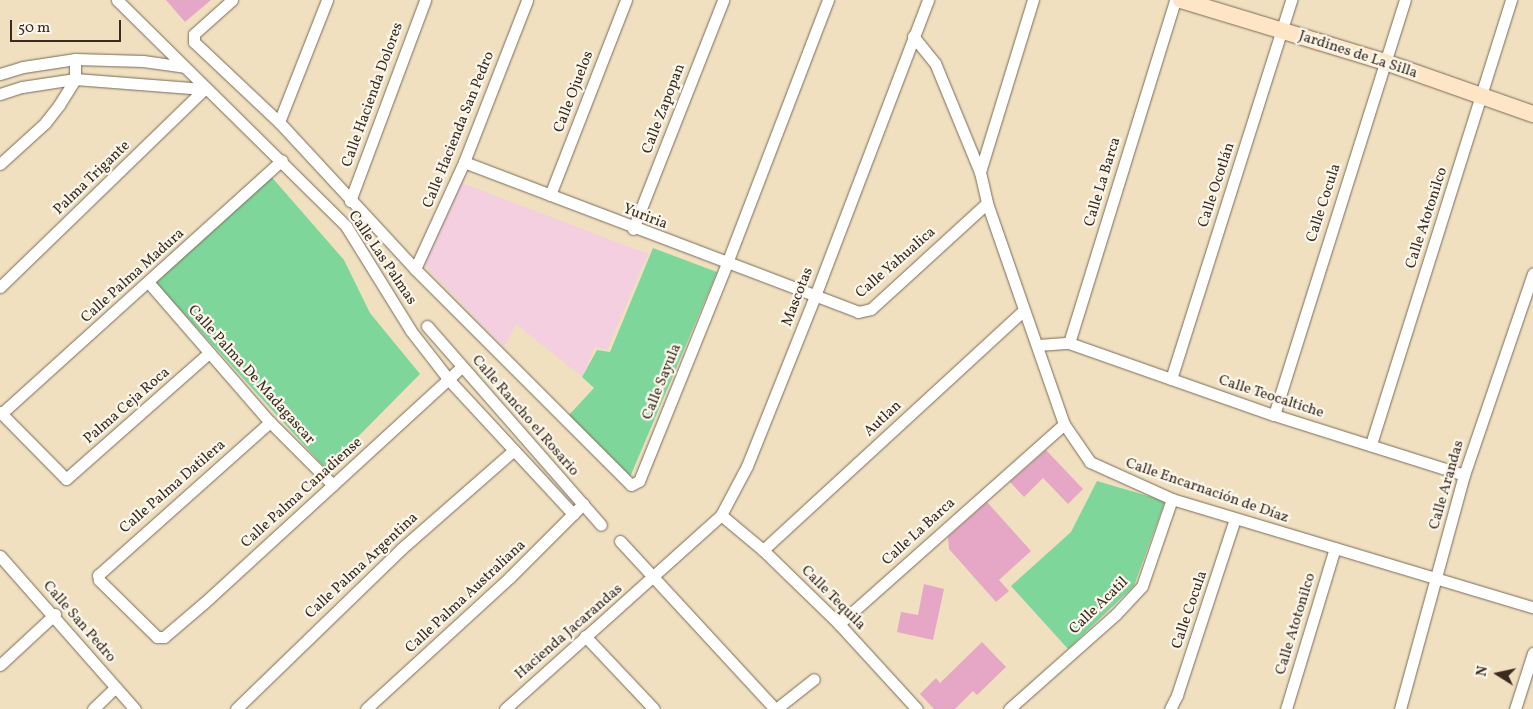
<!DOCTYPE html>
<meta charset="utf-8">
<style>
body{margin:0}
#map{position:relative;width:1533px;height:709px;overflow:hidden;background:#f0e0c0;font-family:Vollkorn,serif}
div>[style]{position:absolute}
.built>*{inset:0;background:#f3cfdf}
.green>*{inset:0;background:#7fd69a}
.building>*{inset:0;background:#e6a7c6}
.roads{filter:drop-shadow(0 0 1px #7a6a57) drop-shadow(0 0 1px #7a6a57)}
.street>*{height:11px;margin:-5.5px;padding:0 5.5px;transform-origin:5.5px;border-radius:5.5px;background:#fff}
.secondary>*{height:16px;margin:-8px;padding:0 8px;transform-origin:8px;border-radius:8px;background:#fee5c5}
span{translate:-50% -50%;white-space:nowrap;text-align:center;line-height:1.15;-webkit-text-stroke:4.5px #fbf7ec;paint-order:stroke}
.street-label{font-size:15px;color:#3b2a1e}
.north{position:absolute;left:1473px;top:649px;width:50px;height:50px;-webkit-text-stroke:4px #fbf7ec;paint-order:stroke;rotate:280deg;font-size:14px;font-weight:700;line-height:20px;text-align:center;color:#3b2a1e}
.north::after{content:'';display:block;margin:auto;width:18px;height:22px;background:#3b2a1e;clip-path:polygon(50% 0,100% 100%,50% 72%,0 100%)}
.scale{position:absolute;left:10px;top:20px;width:111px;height:22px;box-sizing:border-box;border:2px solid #3b2a1e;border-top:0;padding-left:6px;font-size:15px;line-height:18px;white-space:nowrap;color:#3b2a1e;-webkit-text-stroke:4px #fbf7ec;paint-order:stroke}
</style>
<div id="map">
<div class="built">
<div style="clip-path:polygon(457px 181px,648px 254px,607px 350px,595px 347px,582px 377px,516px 324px,504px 347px,423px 264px)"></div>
</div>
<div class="green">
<div style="clip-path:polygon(269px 174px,344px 260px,370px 313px,420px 374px,326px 469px,156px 283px)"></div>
<div style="clip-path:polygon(653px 248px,717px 272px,630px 477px,569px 415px,594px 388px,582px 377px,597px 350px,610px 352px)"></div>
<div style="clip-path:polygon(1097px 481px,1165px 501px,1134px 586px,1068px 649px,1011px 586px,1071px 532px)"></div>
</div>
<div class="building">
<div style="clip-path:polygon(166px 0,211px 0,185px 22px)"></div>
<div style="clip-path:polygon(1046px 450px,1083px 489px,1068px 504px,1043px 478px,1024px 497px,1010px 482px)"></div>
<div style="clip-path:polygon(987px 502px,1031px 551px,999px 580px,1009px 591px,996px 602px,949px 549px,948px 537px)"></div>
<div style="clip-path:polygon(924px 584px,944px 589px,933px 640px,897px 632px,901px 612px,918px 615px)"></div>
<div style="clip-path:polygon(982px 642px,1006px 667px,977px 695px,973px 691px,955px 709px,934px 709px,920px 694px,936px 678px,940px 683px)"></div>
</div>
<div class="roads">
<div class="street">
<div style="left:117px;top:0;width:322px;rotate:44.6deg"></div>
<div style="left:346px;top:226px;width:123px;rotate:58.2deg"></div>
<div style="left:411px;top:331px;width:62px;rotate:52.2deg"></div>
<div style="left:449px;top:380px;width:183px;rotate:47.2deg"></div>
<div style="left:232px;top:0;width:51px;rotate:138.2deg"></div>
<div style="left:194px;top:34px;width:8px;rotate:90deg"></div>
<div style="left:194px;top:42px;width:117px;rotate:43.3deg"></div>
<div style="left:279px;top:122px;width:200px;rotate:47.2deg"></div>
<div style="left:415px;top:269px;width:305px;rotate:45deg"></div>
<div style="left:631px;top:485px;width:9px;rotate:-27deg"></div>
<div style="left:639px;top:481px;width:235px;rotate:-68deg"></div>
<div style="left:727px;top:263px;width:282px;rotate:-69deg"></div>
<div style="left:913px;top:36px;width:35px;rotate:51deg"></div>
<div style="left:935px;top:63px;width:118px;rotate:67.6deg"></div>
<div style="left:980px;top:172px;width:32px;rotate:77deg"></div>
<div style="left:987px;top:203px;width:234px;rotate:70.8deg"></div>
<div style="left:1064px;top:424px;width:46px;rotate:55.6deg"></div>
<div style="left:1090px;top:462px;width:90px;rotate:24.3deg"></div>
<div style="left:1172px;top:499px;width:377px;rotate:16.7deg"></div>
<div style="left:0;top:74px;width:24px;rotate:-17deg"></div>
<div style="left:23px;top:67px;width:53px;rotate:-8.7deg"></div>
<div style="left:75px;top:59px;width:68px;rotate:1.7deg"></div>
<div style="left:143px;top:61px;width:42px;rotate:8.1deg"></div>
<div style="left:0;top:94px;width:23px;rotate:-18deg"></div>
<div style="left:22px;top:87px;width:54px;rotate:-8.6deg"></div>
<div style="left:75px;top:79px;width:129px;rotate:4.4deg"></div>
<div style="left:279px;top:122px;width:131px;rotate:-68.5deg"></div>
<div style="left:464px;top:162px;width:422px;rotate:20.8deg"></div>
<div style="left:858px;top:312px;width:13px;rotate:-13deg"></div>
<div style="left:871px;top:309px;width:157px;rotate:-42.4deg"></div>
<div style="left:0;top:164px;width:61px;rotate:-42.3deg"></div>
<div style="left:45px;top:123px;width:23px;rotate:-52deg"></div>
<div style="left:59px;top:105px;width:31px;rotate:-58deg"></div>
<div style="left:75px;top:79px;width:20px;rotate:-90deg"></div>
<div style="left:980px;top:172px;width:180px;rotate:-72.9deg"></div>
<div style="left:550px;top:195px;width:209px;rotate:-68.7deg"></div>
<div style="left:350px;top:201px;width:215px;rotate:-69.5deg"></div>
<div style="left:633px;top:229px;width:246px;rotate:-68.5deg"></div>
<div style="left:415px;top:269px;width:118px;rotate:-65.4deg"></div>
<div style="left:464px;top:162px;width:174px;rotate:-68.7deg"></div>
<div style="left:149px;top:283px;width:184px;rotate:49deg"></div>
<div style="left:270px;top:422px;width:89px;rotate:45deg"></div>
<div style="left:0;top:287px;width:284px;rotate:-44.1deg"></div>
<div style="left:427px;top:326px;width:264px;rotate:48.8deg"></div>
<div style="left:1069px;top:343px;width:217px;rotate:19.4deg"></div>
<div style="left:1274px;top:415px;width:199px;rotate:17.5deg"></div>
<div style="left:1038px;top:345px;width:31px;rotate:-4deg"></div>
<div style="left:1069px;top:343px;width:359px;rotate:-72.8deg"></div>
<div style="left:1171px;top:379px;width:398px;rotate:-72.4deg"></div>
<div style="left:0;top:412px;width:94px;rotate:45.4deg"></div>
<div style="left:66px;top:479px;width:191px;rotate:-41.4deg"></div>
<div style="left:2px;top:413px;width:377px;rotate:-42.1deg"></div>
<div style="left:1274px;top:415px;width:435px;rotate:-72.5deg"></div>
<div style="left:270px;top:422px;width:230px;rotate:138.3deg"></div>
<div style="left:98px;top:575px;width:5px;rotate:79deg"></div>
<div style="left:99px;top:580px;width:81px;rotate:44.5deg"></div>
<div style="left:157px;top:637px;width:7px"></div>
<div style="left:164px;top:637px;width:52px;rotate:-40.4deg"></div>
<div style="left:204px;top:603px;width:350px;rotate:-42.5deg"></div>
<div style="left:1371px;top:444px;width:466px;rotate:-72.5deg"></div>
<div style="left:721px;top:515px;width:55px;rotate:39.8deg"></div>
<div style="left:763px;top:550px;width:106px;rotate:44.2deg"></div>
<div style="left:839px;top:624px;width:115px;rotate:47.5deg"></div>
<div style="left:620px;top:541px;width:229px;rotate:47.3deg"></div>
<div style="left:763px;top:550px;width:353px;rotate:-42.6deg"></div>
<div style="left:0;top:556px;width:204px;rotate:48.6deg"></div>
<div style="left:839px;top:624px;width:301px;rotate:-41.6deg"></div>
<div style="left:585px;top:636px;width:100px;rotate:46.6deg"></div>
<div style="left:0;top:665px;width:75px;rotate:-42.8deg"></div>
<div style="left:93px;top:709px;width:30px;rotate:-44deg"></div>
<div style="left:236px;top:709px;width:230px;rotate:-44.1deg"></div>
<div style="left:401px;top:549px;width:150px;rotate:-41.2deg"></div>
<div style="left:366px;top:709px;width:194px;rotate:-42.5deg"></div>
<div style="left:509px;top:578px;width:105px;rotate:-45deg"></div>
<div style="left:505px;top:709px;width:290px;rotate:-41.9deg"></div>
<div style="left:721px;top:515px;width:55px;rotate:-62deg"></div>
<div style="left:747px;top:466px;width:183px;rotate:-68.2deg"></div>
<div style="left:815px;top:296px;width:317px;rotate:-69.1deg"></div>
<div style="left:776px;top:709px;width:48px;rotate:-38.3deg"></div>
<div style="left:1009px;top:709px;width:143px;rotate:-41.6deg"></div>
<div style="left:1116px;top:614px;width:38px;rotate:-47deg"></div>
<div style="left:1142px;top:586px;width:92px;rotate:-71deg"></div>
<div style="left:1170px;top:709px;width:16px;rotate:-63deg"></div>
<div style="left:1177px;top:695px;width:185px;rotate:-71.8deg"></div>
<div style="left:1286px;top:709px;width:168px;rotate:-73.1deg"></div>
<div style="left:1400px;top:709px;width:243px;rotate:-74.7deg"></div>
<div style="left:1464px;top:475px;width:213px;rotate:-71.1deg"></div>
<div style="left:1515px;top:709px;width:59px;rotate:-72.2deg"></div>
</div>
<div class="secondary">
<div style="left:1181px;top:0;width:213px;rotate:16.9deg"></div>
<div style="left:1385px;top:62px;width:157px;rotate:19.4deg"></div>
</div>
</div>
<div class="street-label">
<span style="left:1358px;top:55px;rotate:18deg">Jardines de La Silla</span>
<span style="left:574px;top:92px;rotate:-69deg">Calle Ojuelos</span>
<span style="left:373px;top:95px;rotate:-70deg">Calle Hacienda Dolores</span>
<span style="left:664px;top:109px;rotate:-69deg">Calle Zapopan</span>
<span style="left:459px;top:130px;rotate:-68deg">Calle Hacienda San Pedro</span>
<span style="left:92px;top:178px;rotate:-44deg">Palma Trigante</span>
<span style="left:1103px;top:182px;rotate:-73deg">Calle La Barca</span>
<span style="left:1217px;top:185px;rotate:-72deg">Calle Ocotlán</span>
<span style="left:1324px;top:203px;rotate:-72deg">Calle Cocula</span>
<span style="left:645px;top:217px;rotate:21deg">Yuriria</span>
<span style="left:1427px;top:218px;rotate:-72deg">Calle Atotonilco</span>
<span style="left:382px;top:258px;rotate:56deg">Calle Las Palmas</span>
<span style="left:896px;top:263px;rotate:-41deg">Calle Yahualica</span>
<span style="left:133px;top:276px;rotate:-42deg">Calle Palma Madura</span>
<span style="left:798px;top:297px;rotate:-69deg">Mascotas</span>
<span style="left:251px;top:375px;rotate:48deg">Calle Palma De Madagascar</span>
<span style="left:662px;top:382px;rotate:-68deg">Calle Sayula</span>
<span style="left:1271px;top:397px;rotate:18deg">Calle Teocaltiche</span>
<span style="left:127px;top:406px;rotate:-41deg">Palma Ceja Roca</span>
<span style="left:525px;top:416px;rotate:49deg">Calle Rancho el Rosario</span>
<span style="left:883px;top:419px;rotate:-43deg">Autlan</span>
<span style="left:1447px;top:485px;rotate:-74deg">Calle Arandas</span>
<span style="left:173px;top:487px;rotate:-41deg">Calle Palma Datilera</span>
<span style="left:1207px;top:491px;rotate:19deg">Calle Encarnación de Díaz</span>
<span style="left:302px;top:493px;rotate:-42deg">Calle Palma Canadiense</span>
<span style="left:919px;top:532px;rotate:-42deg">Calle La Barca</span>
<span style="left:362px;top:566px;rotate:-43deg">Calle Palma Argentina</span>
<span style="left:466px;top:597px;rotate:-43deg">Calle Palma Australiana</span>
<span style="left:833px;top:598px;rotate:45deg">Calle Tequila</span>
<span style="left:1099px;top:606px;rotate:-44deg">Calle Acatil</span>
<span style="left:1190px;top:610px;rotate:-71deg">Calle Cocula</span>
<span style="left:79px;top:622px;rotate:49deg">Calle San Pedro</span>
<span style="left:1296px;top:624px;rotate:-73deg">Calle Atotonilco</span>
<span style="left:569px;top:632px;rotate:-41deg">Hacienda Jacarandas</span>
</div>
<div class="north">N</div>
<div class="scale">50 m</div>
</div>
